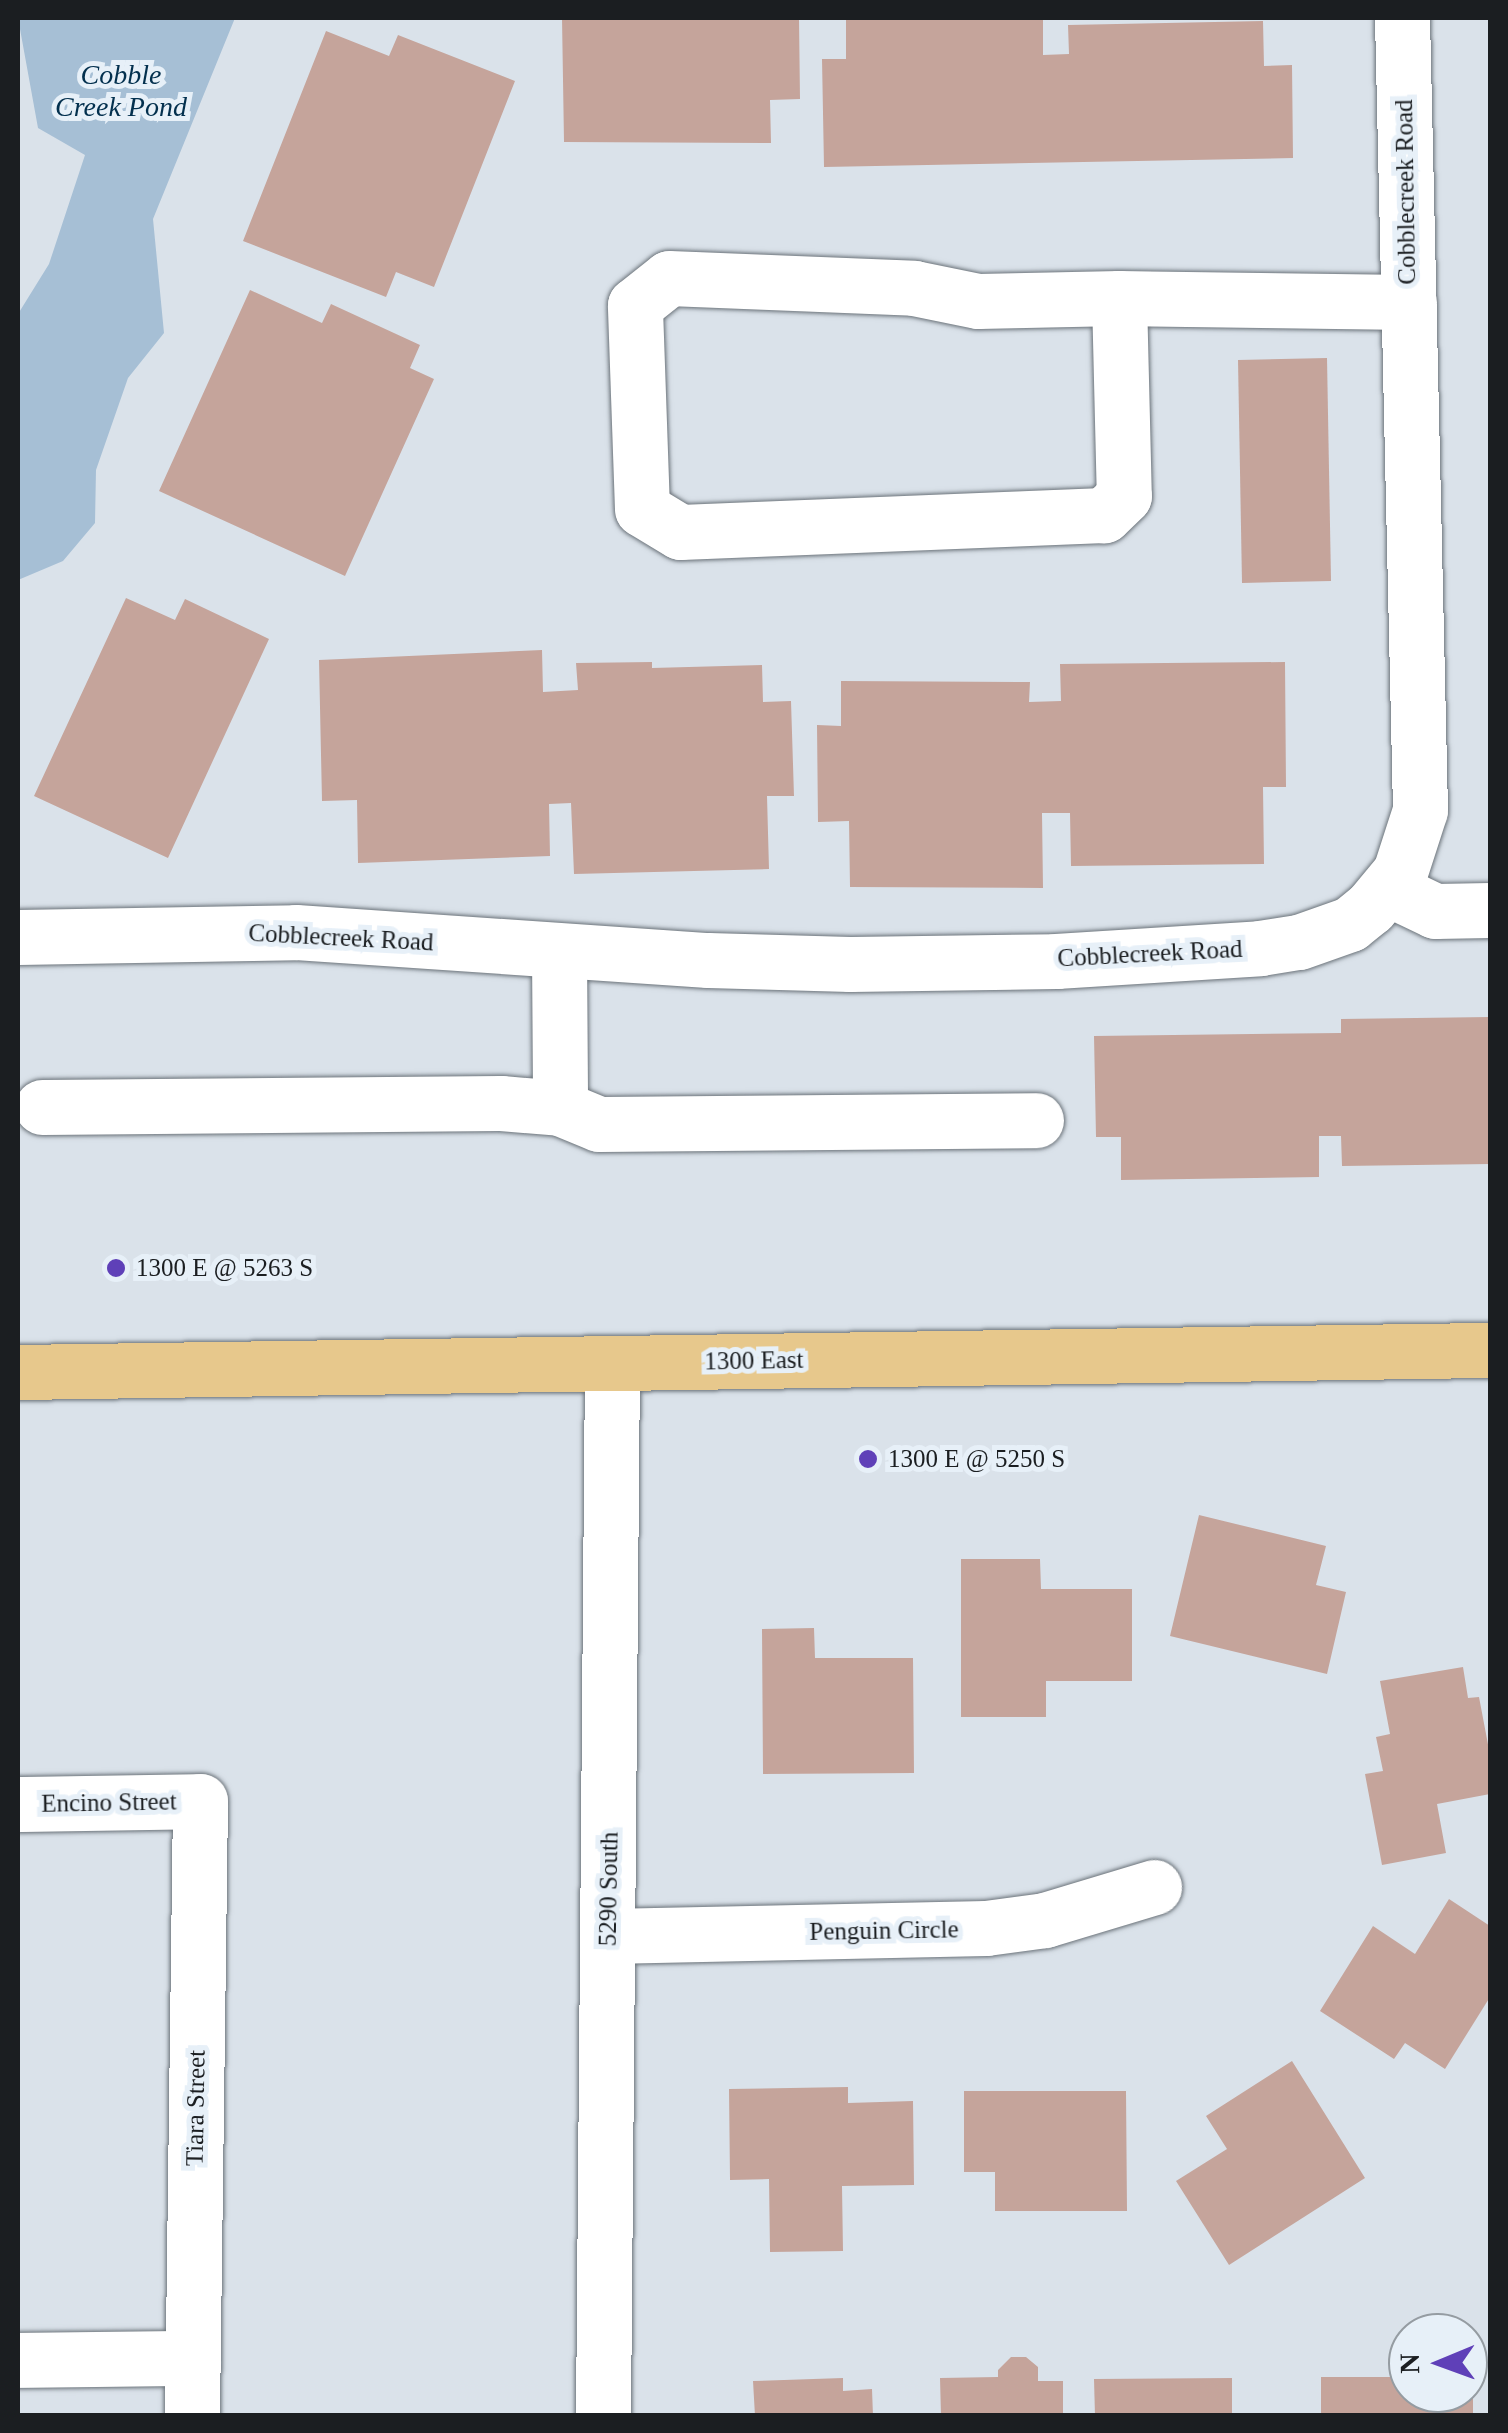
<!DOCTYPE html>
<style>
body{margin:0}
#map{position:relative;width:1508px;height:2433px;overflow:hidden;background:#dae2ea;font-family:"Times New Roman",serif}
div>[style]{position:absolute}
.water>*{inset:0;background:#a6bfd5}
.building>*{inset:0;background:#c5a49b}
.roads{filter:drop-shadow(0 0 2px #6b737a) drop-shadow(0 0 2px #6b737a)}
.minor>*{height:55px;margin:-27.5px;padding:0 27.5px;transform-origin:27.5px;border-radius:27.5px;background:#fff}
.major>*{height:55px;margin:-27.5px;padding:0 27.5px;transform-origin:27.5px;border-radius:27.5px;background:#e7c88c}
.dots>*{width:28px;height:28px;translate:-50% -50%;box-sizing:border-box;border:5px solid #e7f0f8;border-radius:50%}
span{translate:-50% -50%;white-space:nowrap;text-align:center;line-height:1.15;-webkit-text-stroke:10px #e7f0f8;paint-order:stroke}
.street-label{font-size:25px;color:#1b1e21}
.poi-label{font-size:25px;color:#1b1e21}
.left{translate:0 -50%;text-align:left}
.water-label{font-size:28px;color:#03304e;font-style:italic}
.frame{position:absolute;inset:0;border:20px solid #1b1e21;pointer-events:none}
.north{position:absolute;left:1388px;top:2313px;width:100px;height:100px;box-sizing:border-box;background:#e7f0f8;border:2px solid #959ca2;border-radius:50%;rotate:269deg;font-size:28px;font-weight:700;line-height:40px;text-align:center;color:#1b1e21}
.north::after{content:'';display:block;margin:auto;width:35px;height:45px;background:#5f40b8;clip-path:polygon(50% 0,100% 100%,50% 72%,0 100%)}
</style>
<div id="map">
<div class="water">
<div style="clip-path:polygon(18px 18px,235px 18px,153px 219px,164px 333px,128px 378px,96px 470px,95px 523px,63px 561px,18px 580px,18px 314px,49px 264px,85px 155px,38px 128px)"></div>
</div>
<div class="building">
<div style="clip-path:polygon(562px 18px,799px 18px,800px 99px,770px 100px,771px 143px,564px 142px)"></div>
<div style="clip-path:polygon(846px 18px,1043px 18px,1043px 55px,1069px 54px,1068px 25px,1263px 21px,1264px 66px,1292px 65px,1293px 158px,824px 167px,822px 59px,846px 59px)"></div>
<div style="clip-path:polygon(326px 31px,389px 56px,398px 35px,515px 81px,434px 287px,396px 272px,386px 297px,243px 241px)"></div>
<div style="clip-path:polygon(250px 290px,322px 323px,331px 304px,420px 345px,410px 368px,434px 379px,345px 576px,159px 491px)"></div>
<div style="clip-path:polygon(1327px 358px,1331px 581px,1242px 583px,1238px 360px)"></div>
<div style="clip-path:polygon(126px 598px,175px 620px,185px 599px,269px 639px,168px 858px,34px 796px)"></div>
<div style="clip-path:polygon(542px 650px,543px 692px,578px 690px,576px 663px,652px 662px,652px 668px,762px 665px,763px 702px,791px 701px,794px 796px,767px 796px,769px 869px,574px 874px,571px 803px,549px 804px,550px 856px,358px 863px,357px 800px,322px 801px,319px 660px)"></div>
<div style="clip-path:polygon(1285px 662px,1286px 787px,1263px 787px,1264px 864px,1071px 866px,1070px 813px,1042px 813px,1043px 888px,850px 887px,849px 821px,818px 822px,817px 725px,841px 726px,841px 681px,1030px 682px,1029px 702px,1061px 701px,1060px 664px)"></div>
<div style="clip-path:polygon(1490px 1017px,1490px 1164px,1342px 1166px,1341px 1136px,1319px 1136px,1319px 1177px,1121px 1180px,1121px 1137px,1096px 1137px,1094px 1036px,1341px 1033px,1341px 1019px)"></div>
<div style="clip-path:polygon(1199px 1515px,1326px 1546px,1316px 1585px,1346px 1592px,1327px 1674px,1170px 1636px)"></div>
<div style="clip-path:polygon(961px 1559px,1040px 1559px,1041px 1589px,1132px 1589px,1132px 1681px,1046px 1681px,1046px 1717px,961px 1717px)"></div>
<div style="clip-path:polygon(814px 1628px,815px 1658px,913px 1658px,914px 1773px,763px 1774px,762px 1629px)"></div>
<div style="clip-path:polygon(1463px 1667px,1468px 1698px,1479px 1697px,1490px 1755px,1490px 1794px,1437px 1804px,1446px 1853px,1382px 1865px,1365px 1774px,1383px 1771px,1376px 1737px,1390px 1734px,1380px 1681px)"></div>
<div style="clip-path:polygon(1449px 1899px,1490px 1926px,1490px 1997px,1445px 2069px,1405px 2043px,1394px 2059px,1320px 2011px,1373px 1926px,1415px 1954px)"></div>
<div style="clip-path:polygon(1292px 2061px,1365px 2178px,1229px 2265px,1176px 2181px,1227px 2149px,1206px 2116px)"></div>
<div style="clip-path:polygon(848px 2087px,848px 2103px,913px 2101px,914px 2185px,842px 2186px,843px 2251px,770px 2252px,769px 2179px,730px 2180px,729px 2089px)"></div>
<div style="clip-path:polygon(964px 2091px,1126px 2091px,1127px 2211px,995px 2211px,995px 2172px,964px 2172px)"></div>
<div style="clip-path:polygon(1011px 2357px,1026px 2357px,1038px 2367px,1038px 2381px,1063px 2381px,1063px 2416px,941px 2416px,940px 2378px,998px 2377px,998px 2370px)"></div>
<div style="clip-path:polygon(1321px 2377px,1408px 2377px,1408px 2393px,1468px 2393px,1468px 2377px,1473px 2377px,1473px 2416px,1321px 2416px)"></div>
<div style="clip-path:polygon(843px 2378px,843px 2391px,872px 2389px,873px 2416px,755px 2416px,753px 2381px)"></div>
<div style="clip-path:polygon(1232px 2378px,1232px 2416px,1095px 2416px,1094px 2379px)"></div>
</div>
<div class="roads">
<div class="minor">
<div style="left:1119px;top:298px;width:198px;rotate:88.6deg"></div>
<div style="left:1124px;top:496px;width:28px;rotate:136deg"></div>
<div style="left:1104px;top:515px;width:424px;rotate:177.7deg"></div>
<div style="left:680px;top:532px;width:44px;rotate:-148.8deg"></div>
<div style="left:642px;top:509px;width:204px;rotate:-92deg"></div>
<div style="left:635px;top:305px;width:43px;rotate:-38.5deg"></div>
<div style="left:669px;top:278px;width:245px;rotate:2.3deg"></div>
<div style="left:914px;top:288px;width:65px;rotate:11.5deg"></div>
<div style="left:978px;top:301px;width:141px;rotate:-1.2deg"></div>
<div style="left:1119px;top:298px;width:290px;rotate:0.8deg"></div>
<div style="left:1389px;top:889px;width:51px;rotate:25.6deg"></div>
<div style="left:1435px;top:911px;width:55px;rotate:-1deg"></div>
<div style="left:18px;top:937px;width:278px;rotate:-1deg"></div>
<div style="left:296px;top:932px;width:413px;rotate:3.9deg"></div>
<div style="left:708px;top:960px;width:142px;rotate:1.6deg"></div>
<div style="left:850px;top:964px;width:206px;rotate:-0.8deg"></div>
<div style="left:1056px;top:961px;width:204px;rotate:-3.6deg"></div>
<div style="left:1260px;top:948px;width:39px;rotate:-9deg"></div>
<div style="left:1299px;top:942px;width:54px;rotate:-19.4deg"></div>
<div style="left:1350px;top:924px;width:26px;rotate:-39deg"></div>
<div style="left:1370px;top:908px;width:47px;rotate:-50.2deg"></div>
<div style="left:1400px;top:872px;width:65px;rotate:-72.1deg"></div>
<div style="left:1420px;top:810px;width:792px;rotate:-91.3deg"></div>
<div style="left:559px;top:951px;width:157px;rotate:89.6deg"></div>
<div style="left:560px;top:1108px;width:42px;rotate:22.3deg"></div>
<div style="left:599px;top:1124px;width:437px;rotate:-0.5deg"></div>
<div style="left:42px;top:1107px;width:459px;rotate:-0.5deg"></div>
<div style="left:501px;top:1103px;width:59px;rotate:4.8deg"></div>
<div style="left:18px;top:1804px;width:182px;rotate:-0.9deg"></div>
<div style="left:200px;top:1801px;width:615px;rotate:90.75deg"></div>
<div style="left:608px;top:1936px;width:378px;rotate:-1.2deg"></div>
<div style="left:986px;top:1928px;width:60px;rotate:-7.7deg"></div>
<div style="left:1045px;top:1920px;width:114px;rotate:-16.8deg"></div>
<div style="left:18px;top:2360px;width:175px;rotate:-0.7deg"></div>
<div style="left:603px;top:2416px;width:1053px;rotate:-89.51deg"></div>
</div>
<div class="major">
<div style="left:18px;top:1372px;width:1472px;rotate:-0.86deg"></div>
</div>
</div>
<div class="dots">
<div style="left:116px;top:1268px;background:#5f40b8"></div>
<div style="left:868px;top:1459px;background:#5f40b8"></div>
</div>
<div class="street-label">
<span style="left:1406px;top:192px;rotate:-91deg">Cobblecreek Road</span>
<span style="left:341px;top:938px;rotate:3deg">Cobblecreek Road</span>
<span style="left:1150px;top:954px;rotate:-3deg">Cobblecreek Road</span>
<span style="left:754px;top:1361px;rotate:-1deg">1300 East</span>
<span style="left:109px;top:1803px;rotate:-1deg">Encino Street</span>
<span style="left:609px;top:1889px;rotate:-89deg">5290 South</span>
<span style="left:884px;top:1931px;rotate:-1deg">Penguin Circle</span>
<span style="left:196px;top:2108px;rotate:-89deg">Tiara Street</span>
</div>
<div class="poi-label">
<span class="left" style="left:136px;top:1268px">1300 E @ 5263 S</span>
<span class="left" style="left:888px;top:1459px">1300 E @ 5250 S</span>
</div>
<div class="water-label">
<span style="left:121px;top:91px">Cobble<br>Creek Pond</span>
</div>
<div class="frame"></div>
<div class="north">N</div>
</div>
